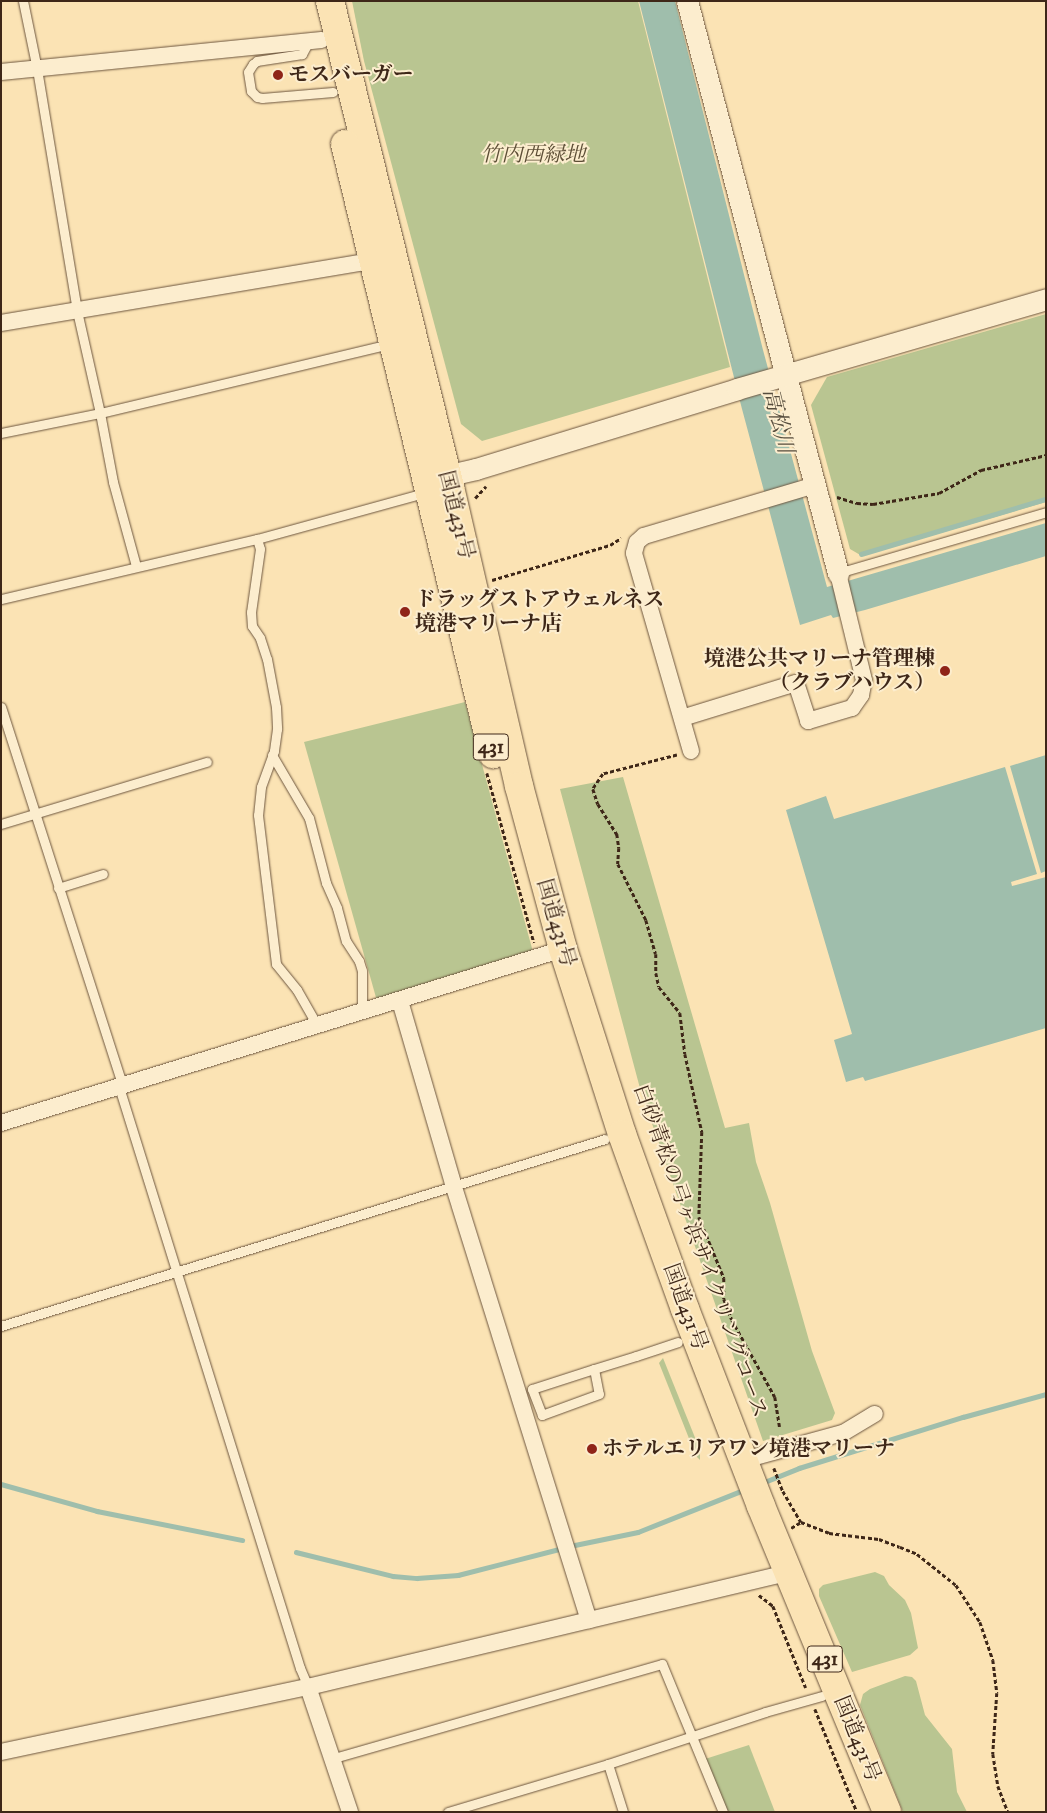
<!DOCTYPE html>
<meta charset="utf-8">
<style>
body{margin:0}
#map{position:relative;width:1047px;height:1813px;overflow:hidden;background:#fbe3b4;font-family:"IM FELL DW Pica","Noto Serif JP",serif}
div>[style]{position:absolute}
.green>*{inset:0;background:#b9c591}
.water>*{inset:0;background:#9fbeac}
.stream>*{height:4.5px;margin:-2.25px;padding:0 2.25px;transform-origin:2.25px;border-radius:2.25px;background:#9fbeac}
.path>*{height:2.5px;margin-top:-1.25px;transform-origin:0;background:repeating-linear-gradient(90deg,#3e2718 0 4px,transparent 0 6.5px)}
.roads{filter:drop-shadow(0 0 1px #6d563f) drop-shadow(0 0 1px #6d563f)}
.service>*{height:9px;margin:-4.5px;padding:0 4.5px;transform-origin:4.5px;border-radius:4.5px;background:#fcedce}
.minor>*{height:16px;margin:-8px;padding:0 8px;transform-origin:8px;border-radius:8px;background:#fcedce}
.tertiary>*{height:21px;margin:-10.5px;padding:0 10.5px;transform-origin:10.5px;border-radius:10.5px;background:#fcedce}
.trunk>*{height:28px;margin:-14px;padding:0 14px;transform-origin:14px;border-radius:14px;background:#fbe3b4}
.dots>*{width:14px;height:14px;translate:-50% -50%;box-sizing:border-box;border:2px solid #fcedce;border-radius:50%}
span{translate:-50% -50%;white-space:nowrap;text-align:center;line-height:1.15;-webkit-text-stroke:4px #fcedce;paint-order:stroke}
.shield-label span{padding:1px 4px;background:#fcedce;border:1px solid;border-radius:4px;-webkit-text-stroke-width:0}
.shield-label{font-size:20px;color:#3e2718;font-weight:700}
.poi-label{font-size:21px;color:#3e2718;font-weight:700}
.left{translate:0 -50%;text-align:left}
.right{translate:-100% -50%;text-align:right}
.park-label{font-size:21px;color:#5d4e36;font-style:italic}
.street-label{font-size:21px;color:#3e2718}
.water-label{font-size:22px;color:#564d3d;font-style:italic}
.frame{position:absolute;inset:0;border:2px solid #3e2718;pointer-events:none}
</style>
<div id="map">
<div class="green">
<div style="clip-path:polygon(352px 1px,638px 1px,730px 367px,482px 441px,461px 424px,364px 61px)"></div>
<div style="clip-path:polygon(1046px 314px,1046px 502px,862px 556px,850px 549px,811px 405px,827px 377px)"></div>
<div style="clip-path:polygon(465px 702px,533px 952px,377px 1001px,304px 742px)"></div>
<div style="clip-path:polygon(623px 777px,725px 1128px,749px 1123px,756px 1162px,770px 1203px,812px 1351px,835px 1413px,832px 1420px,763px 1441px,641px 1092px,560px 789px)"></div>
<div style="clip-path:polygon(663px 1358px,700px 1450px,700px 1460px,696px 1456px,659px 1363px)"></div>
<div style="clip-path:polygon(875px 1572px,884px 1576px,889px 1585px,905px 1600px,911px 1613px,918px 1648px,910px 1655px,852px 1672px,819px 1596px,819px 1589px,823px 1585px)"></div>
<div style="clip-path:polygon(905px 1676px,912px 1677px,916px 1681px,925px 1715px,952px 1749px,957px 1792px,967px 1812px,903px 1812px,860px 1705px,863px 1694px,870px 1689px)"></div>
<div style="clip-path:polygon(749px 1745px,775px 1812px,725px 1812px,705px 1759px)"></div>
</div>
<div class="water">
<div style="clip-path:polygon(639px 1px,675px 1px,763px 350px,827px 587px,1046px 523px,1046px 556px,865px 610px,833px 618px,831px 615px,800px 625px,742px 409px)"></div>
<div style="clip-path:polygon(1046px 755px,1046px 871px,1041px 873px,1010px 766px)"></div>
<div style="clip-path:polygon(1005px 767px,1037px 874px,1011px 882px,1012px 886px,1046px 877px,1046px 1028px,865px 1081px,863px 1077px,846px 1082px,834px 1040px,852px 1034px,786px 810px,826px 796px,834px 819px)"></div>
</div>
<div class="stream">
<div style="left:861px;top:554px;width:193px;rotate:-16.6deg"></div>
<div style="left:762px;top:1483px;width:40px;rotate:-22deg"></div>
<div style="left:799px;top:1468px;width:172px;rotate:-17.3deg"></div>
<div style="left:963px;top:1417px;width:86px;rotate:-15.5deg"></div>
<div style="left:1px;top:1484px;width:100px;rotate:15.7deg"></div>
<div style="left:97px;top:1511px;width:148px;rotate:11.3deg"></div>
<div style="left:570px;top:1546px;width:69px;rotate:-11.6deg"></div>
<div style="left:638px;top:1532px;width:116px;rotate:-21.7deg"></div>
<div style="left:296px;top:1552px;width:100px;rotate:13.9deg"></div>
<div style="left:393px;top:1576px;width:24px;rotate:5deg"></div>
<div style="left:417px;top:1578px;width:41px;rotate:-4.2deg"></div>
<div style="left:458px;top:1575px;width:108px;rotate:-14.4deg"></div>
</div>
<div class="path">
<div style="left:837px;top:497px;width:21px;rotate:17deg"></div>
<div style="left:857px;top:503px;width:16px;rotate:4deg"></div>
<div style="left:873px;top:504px;width:67px;rotate:-9.5deg"></div>
<div style="left:939px;top:493px;width:48px;rotate:-28.7deg"></div>
<div style="left:981px;top:470px;width:67px;rotate:-13deg"></div>
<div style="left:475px;top:498px;width:16px;rotate:-47deg"></div>
<div style="left:492px;top:580px;width:123px;rotate:-16.5deg"></div>
<div style="left:610px;top:545px;width:13px;rotate:-32deg"></div>
<div style="left:677px;top:755px;width:76px;rotate:165.6deg"></div>
<div style="left:603px;top:774px;width:18px;rotate:124deg"></div>
<div style="left:593px;top:789px;width:16px;rotate:72deg"></div>
<div style="left:598px;top:804px;width:36px;rotate:58deg"></div>
<div style="left:617px;top:834px;width:14px;rotate:82deg"></div>
<div style="left:619px;top:848px;width:16px;rotate:94deg"></div>
<div style="left:618px;top:864px;width:63px;rotate:63.4deg"></div>
<div style="left:646px;top:920px;width:35px;rotate:74deg"></div>
<div style="left:656px;top:954px;width:19px;rotate:90deg"></div>
<div style="left:656px;top:973px;width:14px;rotate:78deg"></div>
<div style="left:659px;top:987px;width:33px;rotate:51deg"></div>
<div style="left:680px;top:1013px;width:41px;rotate:83deg"></div>
<div style="left:685px;top:1054px;width:80px;rotate:77.7deg"></div>
<div style="left:702px;top:1132px;width:85px;rotate:92deg"></div>
<div style="left:699px;top:1217px;width:66px;rotate:67.7deg"></div>
<div style="left:724px;top:1278px;width:21px;rotate:90deg"></div>
<div style="left:724px;top:1299px;width:22px;rotate:69deg"></div>
<div style="left:732px;top:1320px;width:88px;rotate:60.8deg"></div>
<div style="left:775px;top:1397px;width:30px;rotate:81deg"></div>
<div style="left:487px;top:773px;width:176px;rotate:74.5deg"></div>
<div style="left:774px;top:1468px;width:25px;rotate:69deg"></div>
<div style="left:783px;top:1491px;width:36px;rotate:60deg"></div>
<div style="left:801px;top:1522px;width:30px;rotate:21deg"></div>
<div style="left:829px;top:1533px;width:50px;rotate:6.8deg"></div>
<div style="left:879px;top:1539px;width:22px;rotate:21deg"></div>
<div style="left:900px;top:1547px;width:18px;rotate:22deg"></div>
<div style="left:917px;top:1554px;width:50px;rotate:38.5deg"></div>
<div style="left:956px;top:1585px;width:44px;rotate:57deg"></div>
<div style="left:980px;top:1622px;width:40px;rotate:71.1deg"></div>
<div style="left:993px;top:1660px;width:33px;rotate:83deg"></div>
<div style="left:997px;top:1693px;width:61px;rotate:93.8deg"></div>
<div style="left:993px;top:1754px;width:32px;rotate:81deg"></div>
<div style="left:998px;top:1786px;width:28px;rotate:69deg"></div>
<div style="left:791px;top:1528px;width:12px;rotate:-31deg"></div>
<div style="left:759px;top:1595px;width:18px;rotate:38deg"></div>
<div style="left:773px;top:1606px;width:88px;rotate:68.1deg"></div>
<div style="left:815px;top:1709px;width:111px;rotate:67.8deg"></div>
</div>
<div class="roads">
<div class="service">
<div style="left:23px;top:1px;width:69px;rotate:78.4deg"></div>
<div style="left:37px;top:69px;width:245px;rotate:80.6deg"></div>
<div style="left:77px;top:311px;width:105px;rotate:77.3deg"></div>
<div style="left:100px;top:413px;width:70px;rotate:79.3deg"></div>
<div style="left:113px;top:482px;width:87px;rotate:74.7deg"></div>
<div style="left:309px;top:41px;width:15px;rotate:118deg"></div>
<div style="left:302px;top:54px;width:46px;rotate:171.2deg"></div>
<div style="left:257px;top:61px;width:5px;rotate:143deg"></div>
<div style="left:253px;top:64px;width:9px;rotate:122deg"></div>
<div style="left:248px;top:72px;width:19px;rotate:81deg"></div>
<div style="left:251px;top:91px;width:8px;rotate:45deg"></div>
<div style="left:257px;top:97px;width:5px;rotate:11deg"></div>
<div style="left:262px;top:98px;width:71px;rotate:-4.8deg"></div>
<div style="left:1px;top:433px;width:101px;rotate:-11.4deg"></div>
<div style="left:100px;top:413px;width:298px;rotate:-13.4deg"></div>
<div style="left:257px;top:539px;width:10px;rotate:73deg"></div>
<div style="left:260px;top:549px;width:64px;rotate:98.1deg"></div>
<div style="left:251px;top:612px;width:14px;rotate:86deg"></div>
<div style="left:252px;top:626px;width:14px;rotate:56deg"></div>
<div style="left:260px;top:638px;width:22px;rotate:72deg"></div>
<div style="left:267px;top:659px;width:49px;rotate:79.4deg"></div>
<div style="left:276px;top:707px;width:22px;rotate:87deg"></div>
<div style="left:277px;top:729px;width:22px;rotate:98deg"></div>
<div style="left:274px;top:751px;width:38px;rotate:110deg"></div>
<div style="left:261px;top:787px;width:28px;rotate:96deg"></div>
<div style="left:258px;top:815px;width:150px;rotate:83.1deg"></div>
<div style="left:276px;top:964px;width:33px;rotate:51deg"></div>
<div style="left:297px;top:990px;width:40px;rotate:60.3deg"></div>
<div style="left:838px;top:573px;width:217px;rotate:-16.3deg"></div>
<div style="left:1px;top:599px;width:263px;rotate:-13.2deg"></div>
<div style="left:257px;top:539px;width:177px;rotate:-15.4deg"></div>
<div style="left:1px;top:707px;width:398px;rotate:72.2deg"></div>
<div style="left:272px;top:755px;width:73px;rotate:59.6deg"></div>
<div style="left:309px;top:818px;width:67px;rotate:75.3deg"></div>
<div style="left:326px;top:883px;width:27px;rotate:66deg"></div>
<div style="left:337px;top:908px;width:34px;rotate:75deg"></div>
<div style="left:346px;top:941px;width:24px;rotate:57deg"></div>
<div style="left:359px;top:961px;width:10px;rotate:73deg"></div>
<div style="left:362px;top:971px;width:41px;rotate:90deg"></div>
<div style="left:1px;top:824px;width:215px;rotate:-16.8deg"></div>
<div style="left:58px;top:888px;width:47px;rotate:-17.3deg"></div>
<div style="left:119px;top:1087px;width:609px;rotate:72.7deg"></div>
<div style="left:300px;top:1668px;width:21px;rotate:67deg"></div>
<div style="left:1px;top:1326px;width:632px;rotate:-17.2deg"></div>
<div style="left:594px;top:1369px;width:25px;rotate:79deg"></div>
<div style="left:599px;top:1394px;width:61px;rotate:159.8deg"></div>
<div style="left:542px;top:1415px;width:28px;rotate:-111deg"></div>
<div style="left:532px;top:1389px;width:65px;rotate:-17.9deg"></div>
<div style="left:594px;top:1369px;width:44px;rotate:-17.2deg"></div>
<div style="left:636px;top:1356px;width:44px;rotate:-18.4deg"></div>
<div style="left:334px;top:1758px;width:341px;rotate:-16deg"></div>
<div style="left:662px;top:1664px;width:160px;rotate:67.6deg"></div>
<div style="left:608px;top:1764px;width:50px;rotate:72.6deg"></div>
<div style="left:448px;top:1812px;width:167px;rotate:-16.7deg"></div>
<div style="left:608px;top:1764px;width:165px;rotate:-18.3deg"></div>
<div style="left:765px;top:1712px;width:59px;rotate:-15.7deg"></div>
</div>
<div class="minor">
<div style="left:1px;top:72px;width:322px;rotate:-5.7deg"></div>
<div style="left:1px;top:323px;width:377px;rotate:-9.5deg"></div>
<div style="left:682px;top:718px;width:119px;rotate:-17.1deg"></div>
<div style="left:796px;top:683px;width:40px;rotate:72deg"></div>
<div style="left:808px;top:721px;width:46px;rotate:-16.5deg"></div>
<div style="left:852px;top:708px;width:16px;rotate:-55deg"></div>
<div style="left:861px;top:695px;width:15px;rotate:-79deg"></div>
<div style="left:864px;top:680px;width:110px;rotate:-103.7deg"></div>
<div style="left:691px;top:751px;width:206px;rotate:-106.1deg"></div>
<div style="left:634px;top:553px;width:11px;rotate:-75deg"></div>
<div style="left:637px;top:542px;width:9px;rotate:-41deg"></div>
<div style="left:644px;top:536px;width:178px;rotate:-16.6deg"></div>
<div style="left:400px;top:1001px;width:191px;rotate:73.8deg"></div>
<div style="left:453px;top:1184px;width:457px;rotate:72.7deg"></div>
<div style="left:1px;top:1123px;width:588px;rotate:-17.2deg"></div>
<div style="left:744px;top:1460px;width:103px;rotate:-15.3deg"></div>
<div style="left:843px;top:1433px;width:37px;rotate:-31deg"></div>
<div style="left:308px;top:1687px;width:132px;rotate:71.4deg"></div>
<div style="left:1px;top:1752px;width:314px;rotate:-12deg"></div>
<div style="left:308px;top:1687px;width:495px;rotate:-13.4deg"></div>
</div>
<div class="tertiary">
<div style="left:687px;top:1px;width:592px;rotate:75.21deg"></div>
<div style="left:432px;top:479px;width:45px;rotate:-12.8deg"></div>
<div style="left:476px;top:469px;width:273px;rotate:-17deg"></div>
<div style="left:737px;top:389px;width:322px;rotate:-16.2deg"></div>
</div>
<div class="trunk">
<div style="left:330px;top:1px;width:501px;rotate:76.13deg"></div>
<div style="left:450px;top:487px;width:307px;rotate:77deg"></div>
<div style="left:519px;top:786px;width:169px;rotate:74.9deg"></div>
<div style="left:563px;top:949px;width:194px;rotate:72.3deg"></div>
<div style="left:622px;top:1134px;width:186px;rotate:70.2deg"></div>
<div style="left:685px;top:1309px;width:211px;rotate:68.9deg"></div>
<div style="left:761px;top:1506px;width:331px;rotate:67.6deg"></div>
<div style="left:345px;top:144px;width:628px;rotate:76.36deg"></div>
</div>
</div>
<div class="dots">
<div style="left:278px;top:75px;background:#8f2418"></div>
<div style="left:405px;top:612px;background:#8f2418"></div>
<div style="left:945px;top:671px;background:#8f2418"></div>
<div style="left:592px;top:1449px;background:#8f2418"></div>
</div>
<div class="shield-label">
<span style="left:491px;top:747px">431</span>
<span style="left:825px;top:1659px">431</span>
</div>
<div class="poi-label">
<span class="left" style="left:288px;top:75px">モスバーガー</span>
<span class="left" style="left:415px;top:612px">ドラッグストアウェルネス<br>境港マリーナ店</span>
<span class="right" style="left:935px;top:671px">境港公共マリーナ管理棟<br>（クラブハウス）</span>
<span class="left" style="left:602px;top:1449px">ホテルエリアワン境港マリーナ</span>
</div>
<div class="park-label">
<span style="left:533px;top:155px">竹内西緑地</span>
</div>
<div class="street-label">
<span style="left:456px;top:515px;rotate:76deg">国道431号</span>
<span style="left:556px;top:923px;rotate:74deg">国道431号</span>
<span style="left:700px;top:1251px;rotate:70deg">白砂青松の弓ヶ浜サイクリングコース</span>
<span style="left:685px;top:1307px;rotate:70deg">国道431号</span>
<span style="left:857px;top:1739px;rotate:68deg">国道431号</span>
</div>
<div class="water-label">
<span style="left:778px;top:421px;rotate:76deg">高松川</span>
</div>
<div class="frame"></div>
</div>
